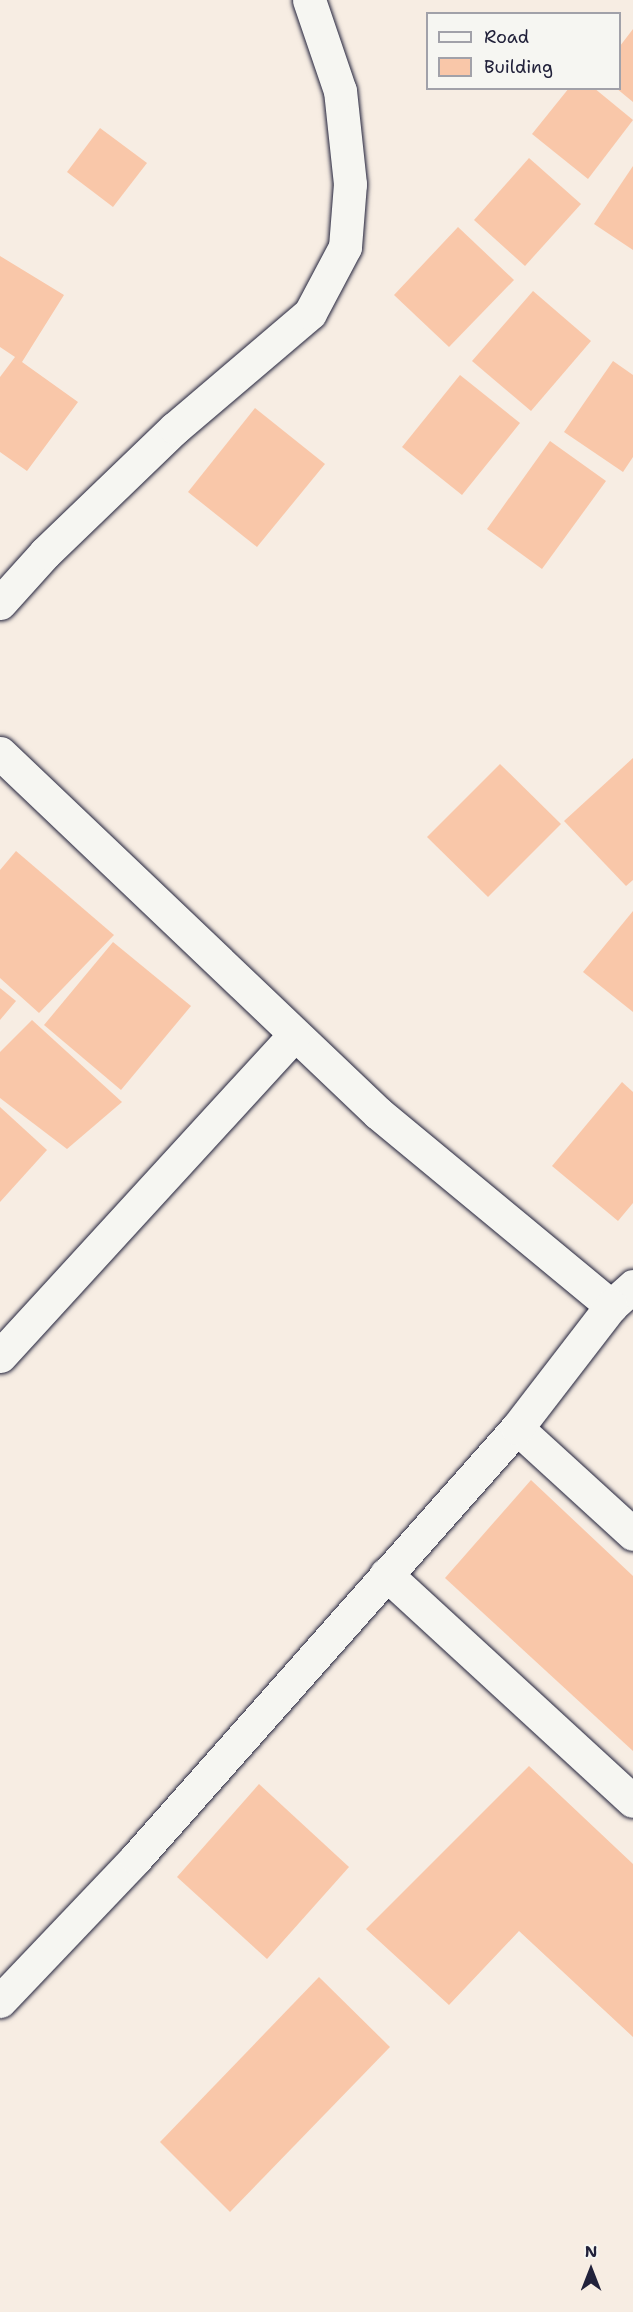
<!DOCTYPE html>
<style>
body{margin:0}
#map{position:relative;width:633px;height:2312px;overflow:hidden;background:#f7ede3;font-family:"Shantell Sans",sans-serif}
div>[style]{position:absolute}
.building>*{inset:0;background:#f9c7a9}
.roads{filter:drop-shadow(0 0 2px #22223b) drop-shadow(0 0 2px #22223b)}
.minor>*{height:33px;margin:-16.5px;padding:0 16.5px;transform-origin:16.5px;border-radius:16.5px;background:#f6f6f2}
span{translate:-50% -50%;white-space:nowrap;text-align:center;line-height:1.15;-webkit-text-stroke:4.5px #f6f6f2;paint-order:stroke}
.legend{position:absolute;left:426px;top:12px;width:195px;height:78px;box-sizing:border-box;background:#f6f6f2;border:2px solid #a1a1a9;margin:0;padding:8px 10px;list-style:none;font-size:18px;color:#22223b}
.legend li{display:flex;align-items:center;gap:12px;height:30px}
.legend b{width:30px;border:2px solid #a1a1a9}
.north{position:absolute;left:561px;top:2240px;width:60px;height:60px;-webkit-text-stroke:4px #f6f6f2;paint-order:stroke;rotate:0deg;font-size:16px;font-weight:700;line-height:24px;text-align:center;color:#22223b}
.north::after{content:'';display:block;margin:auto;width:21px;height:27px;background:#22223b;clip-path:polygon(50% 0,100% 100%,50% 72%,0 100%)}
</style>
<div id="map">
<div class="building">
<div style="clip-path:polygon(633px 29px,633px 102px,616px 88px,620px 88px,620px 46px)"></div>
<div style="clip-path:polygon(569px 88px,594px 88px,633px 120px,588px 179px,532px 134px)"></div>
<div style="clip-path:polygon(100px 128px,147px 163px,113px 207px,67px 172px)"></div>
<div style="clip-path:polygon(529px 158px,581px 204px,525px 266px,474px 220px)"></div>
<div style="clip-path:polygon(633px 166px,633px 250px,594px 224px)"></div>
<div style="clip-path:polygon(458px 227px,514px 280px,449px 347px,394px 295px)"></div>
<div style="clip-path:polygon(0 256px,64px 295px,22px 362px,78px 402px,27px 471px,0 452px,0 377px,15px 357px,0 347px)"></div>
<div style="clip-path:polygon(533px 291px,591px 341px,531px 411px,472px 361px)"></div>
<div style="clip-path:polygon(613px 361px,633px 375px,633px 457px,623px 472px,564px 432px)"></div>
<div style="clip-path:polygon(460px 375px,520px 423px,462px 495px,402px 447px)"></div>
<div style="clip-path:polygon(255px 408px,325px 464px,257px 547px,188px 492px)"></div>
<div style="clip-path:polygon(550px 441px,606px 481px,542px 569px,487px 529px)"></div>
<div style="clip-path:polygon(633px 758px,633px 880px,626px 886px,564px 821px)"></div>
<div style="clip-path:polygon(500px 764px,561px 824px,488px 897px,427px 837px)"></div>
<div style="clip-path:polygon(16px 851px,114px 935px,39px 1013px,0 978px,0 870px)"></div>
<div style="clip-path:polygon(633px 911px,633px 1012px,583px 972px)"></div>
<div style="clip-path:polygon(113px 942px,191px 1006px,121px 1090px,44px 1025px)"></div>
<div style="clip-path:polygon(0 988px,16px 1001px,0 1020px)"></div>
<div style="clip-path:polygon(32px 1020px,122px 1102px,67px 1149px,0 1098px,0 1052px)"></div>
<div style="clip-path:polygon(622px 1082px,633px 1092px,633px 1203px,618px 1221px,552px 1166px)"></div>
<div style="clip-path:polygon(0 1107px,47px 1150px,0 1202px)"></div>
<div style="clip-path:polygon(531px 1480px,633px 1576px,633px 1751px,445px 1578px)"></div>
<div style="clip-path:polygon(529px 1766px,633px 1864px,633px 2037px,519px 1931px,449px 2005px,366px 1929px)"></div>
<div style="clip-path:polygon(259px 1784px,349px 1867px,267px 1959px,177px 1877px)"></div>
<div style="clip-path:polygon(319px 1977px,390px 2047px,230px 2212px,160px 2142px)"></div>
</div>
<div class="roads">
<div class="minor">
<div style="left:0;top:603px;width:67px;rotate:-48deg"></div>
<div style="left:45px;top:553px;width:180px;rotate:-43.9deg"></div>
<div style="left:175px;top:428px;width:177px;rotate:-40.4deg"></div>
<div style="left:310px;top:313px;width:75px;rotate:-62.1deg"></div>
<div style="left:345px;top:247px;width:63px;rotate:-85.5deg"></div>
<div style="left:350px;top:184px;width:94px;rotate:-96.1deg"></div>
<div style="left:340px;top:91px;width:96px;rotate:-108.8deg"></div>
<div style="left:0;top:753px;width:522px;rotate:43.6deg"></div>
<div style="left:378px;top:1113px;width:303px;rotate:39.6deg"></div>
<div style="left:611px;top:1306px;width:30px;rotate:-42deg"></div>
<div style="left:0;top:1356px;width:435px;rotate:-47.5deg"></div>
<div style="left:517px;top:1428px;width:157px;rotate:42.4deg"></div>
<div style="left:386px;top:1574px;width:335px;rotate:42.6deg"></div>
<div style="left:0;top:2001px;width:197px;rotate:-46.4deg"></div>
<div style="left:136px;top:1858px;width:575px;rotate:-48.46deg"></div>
<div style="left:517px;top:1428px;width:154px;rotate:-52.4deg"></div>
</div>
</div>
<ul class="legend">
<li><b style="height:8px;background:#f6f6f2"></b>Road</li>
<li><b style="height:16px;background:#f9c7a9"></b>Building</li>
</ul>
<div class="north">N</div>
</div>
